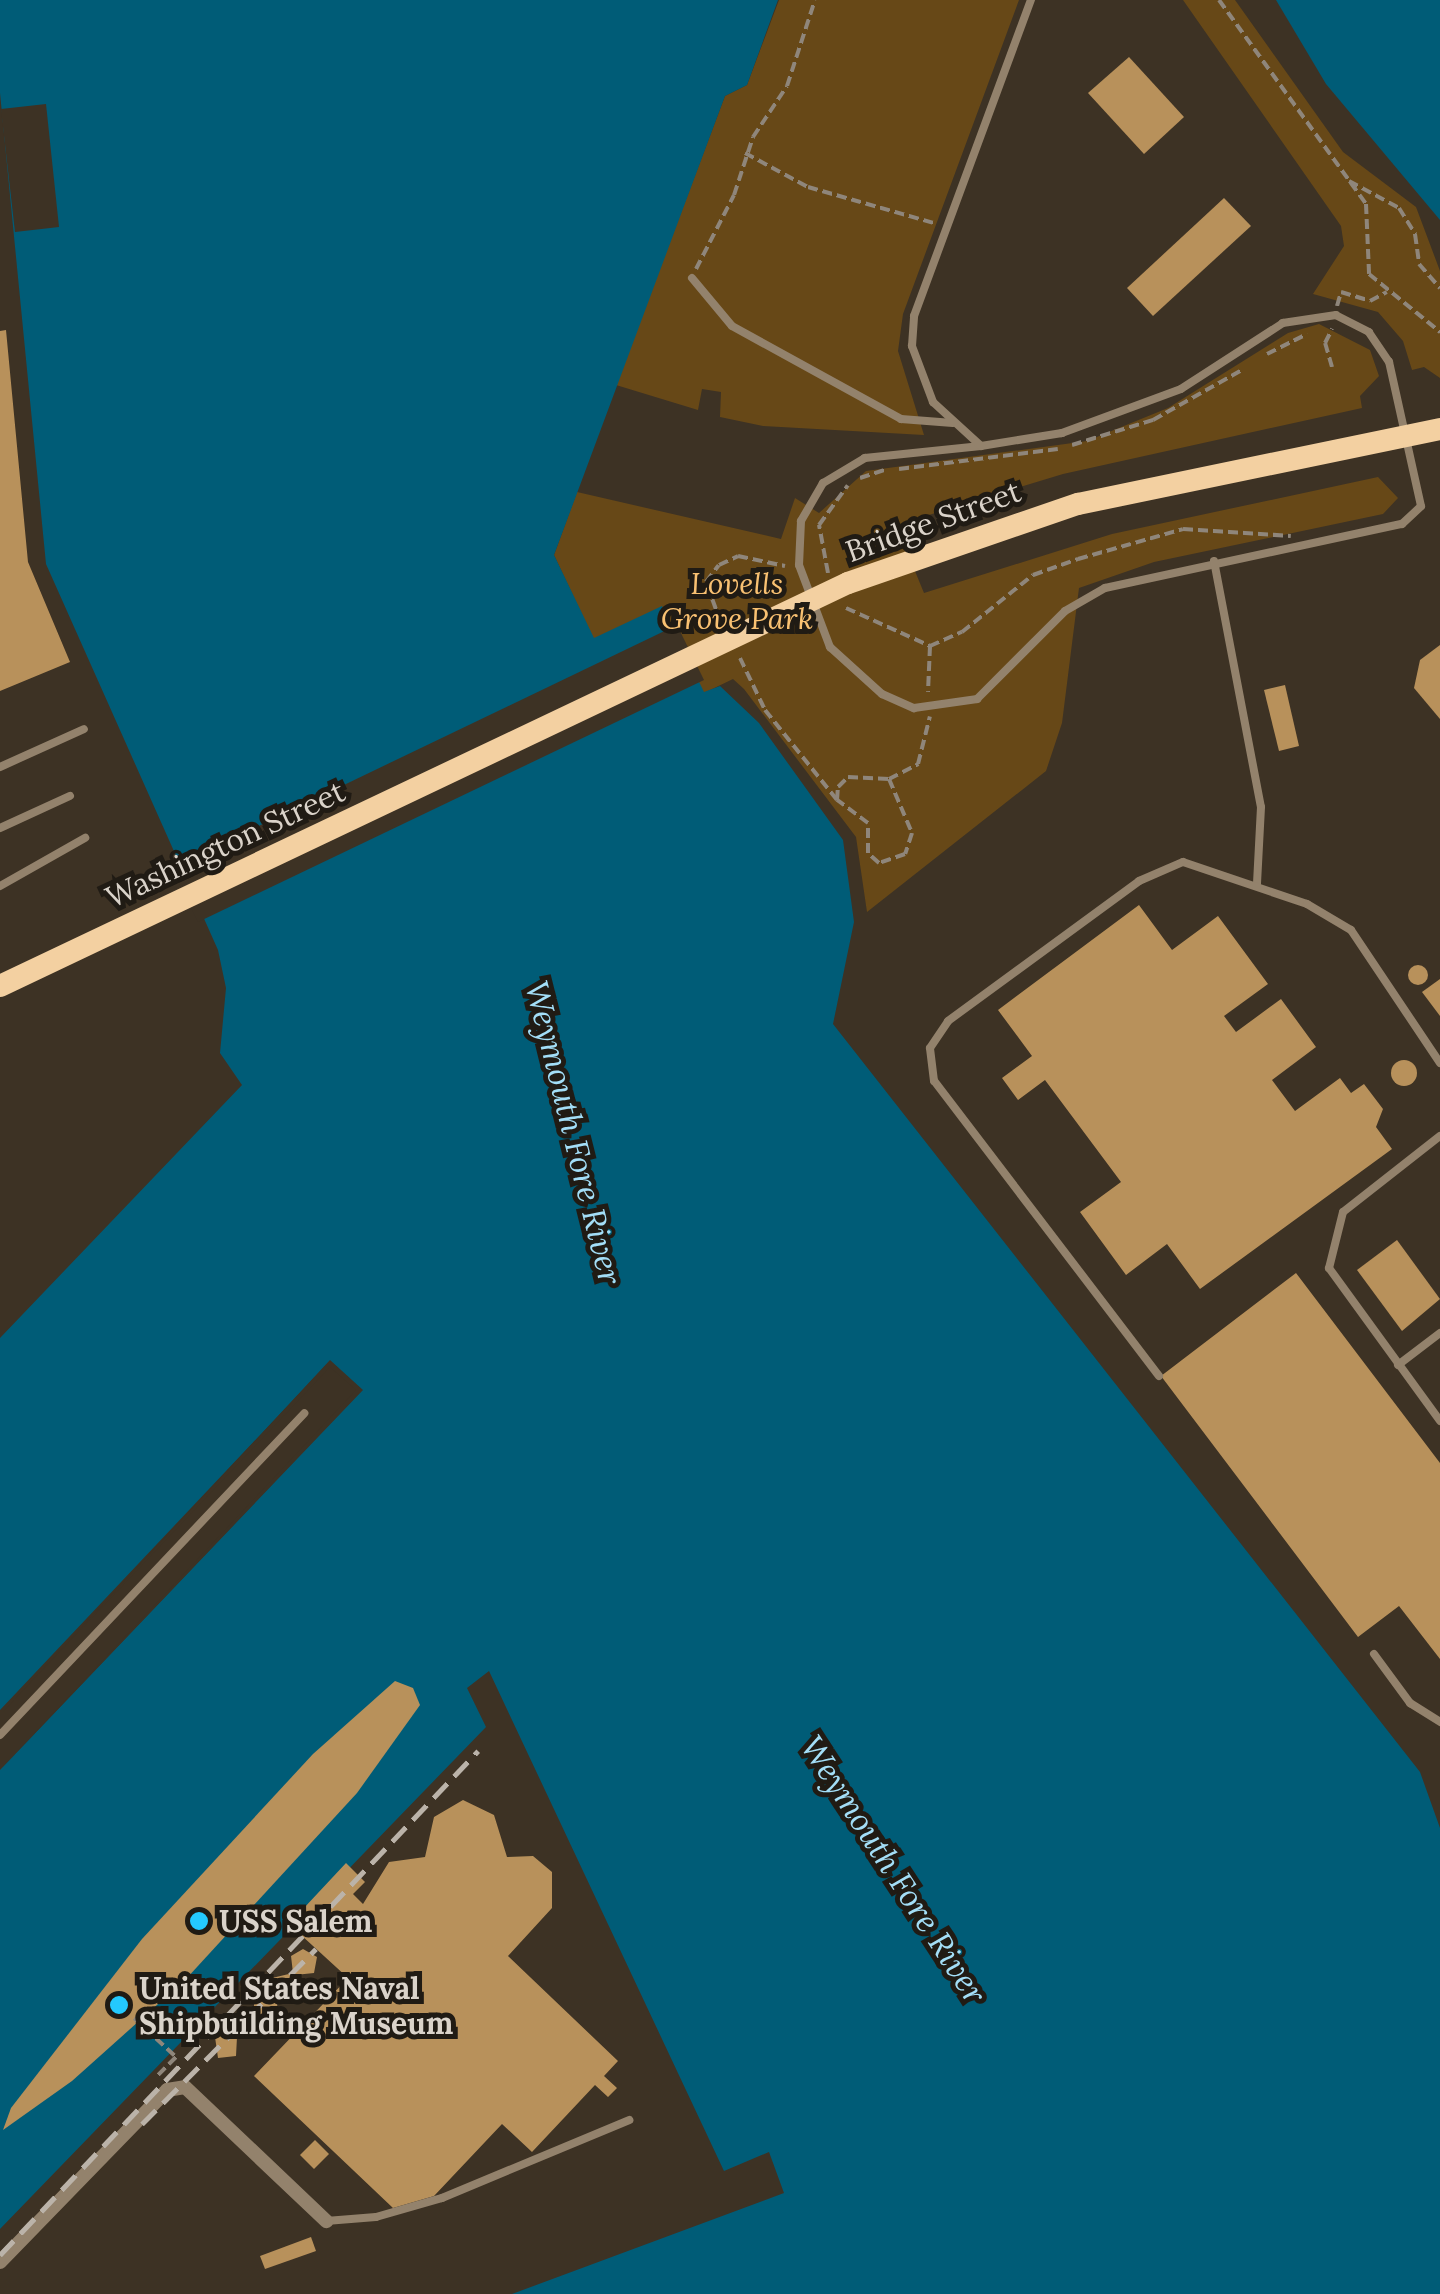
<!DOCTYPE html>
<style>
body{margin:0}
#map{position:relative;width:1440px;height:2294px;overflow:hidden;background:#3d3224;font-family:Lora,serif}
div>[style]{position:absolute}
.green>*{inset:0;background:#674817}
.water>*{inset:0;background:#005c77}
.pier>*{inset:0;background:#3d3224}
.building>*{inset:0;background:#b8915b}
.round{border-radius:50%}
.path>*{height:4px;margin-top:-2px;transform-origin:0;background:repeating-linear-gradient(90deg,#8f867b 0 10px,transparent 0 15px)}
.lane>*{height:8px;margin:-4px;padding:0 4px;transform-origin:4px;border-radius:4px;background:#93826c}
.street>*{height:14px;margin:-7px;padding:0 7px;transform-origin:7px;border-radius:7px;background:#93826c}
.primary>*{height:22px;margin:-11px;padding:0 11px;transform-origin:11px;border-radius:11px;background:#f3d0a1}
.rail>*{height:5px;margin-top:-2.5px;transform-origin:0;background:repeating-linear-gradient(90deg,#bbb3a9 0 20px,transparent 0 30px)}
.dots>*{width:28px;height:28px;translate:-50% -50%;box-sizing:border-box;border:5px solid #201b14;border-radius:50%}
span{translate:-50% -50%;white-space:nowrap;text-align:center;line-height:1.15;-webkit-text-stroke:10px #201b14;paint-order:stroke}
.street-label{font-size:30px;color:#dad3ca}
.park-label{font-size:30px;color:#f9c172;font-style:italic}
.poi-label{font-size:30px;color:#dad3ca;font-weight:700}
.left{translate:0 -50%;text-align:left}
.water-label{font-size:32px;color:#a3def7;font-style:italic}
</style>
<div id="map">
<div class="green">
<div style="clip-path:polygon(779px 0,1019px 0,903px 314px,898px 351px,924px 435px,763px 426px,720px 417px,721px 392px,702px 389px,698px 410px,616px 385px,725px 96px,747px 85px)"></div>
<div style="clip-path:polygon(1183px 0,1235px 0,1343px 152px,1416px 207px,1440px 271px,1440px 378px,1424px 367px,1412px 370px,1403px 341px,1378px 312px,1313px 294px,1344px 246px,1341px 226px)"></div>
<div style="clip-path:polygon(1319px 324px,1370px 350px,1379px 376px,1360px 396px,1362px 408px,1063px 474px,896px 525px,924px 593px,1112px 534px,1378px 477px,1398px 498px,1383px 514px,1154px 562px,1079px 588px,1062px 723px,1046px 771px,867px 912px,856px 837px,744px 689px,733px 679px,704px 693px,593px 638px,554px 555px,577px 492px,781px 539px,795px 498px,819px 513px,866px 471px,1087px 441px,1168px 408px,1288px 333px)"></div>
</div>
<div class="water">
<div style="clip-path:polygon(0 0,778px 0,747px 85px,725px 96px,554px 555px,594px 638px,662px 606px,704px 692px,720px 686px,759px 723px,843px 840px,854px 922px,833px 1024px,1420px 1772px,1440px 1828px,1440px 2294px,512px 2294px,784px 2193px,769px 2152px,724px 2171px,489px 1671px,467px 1688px,486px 1727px,0 2229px,0 1770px,362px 1390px,330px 1361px,0 1710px,0 1338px,242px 1085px,220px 1053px,226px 988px,218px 950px,46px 564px,0 93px)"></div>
<div style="clip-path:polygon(1276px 0,1440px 0,1440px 220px,1326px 84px)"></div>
</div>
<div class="pier">
<div style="clip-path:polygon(46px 104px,59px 227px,15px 232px,1px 109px)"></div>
<div style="clip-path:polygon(677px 625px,704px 680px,198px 922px,171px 868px)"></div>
<div style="clip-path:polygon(330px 1360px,363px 1390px,0 1770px,356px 1390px,330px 1367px,0 1715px)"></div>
</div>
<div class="building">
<div style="clip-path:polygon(1129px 57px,1184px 117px,1144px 154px,1088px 93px)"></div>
<div style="clip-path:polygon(1224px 198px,1251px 226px,1153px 316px,1127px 288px)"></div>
<div style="clip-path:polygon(6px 330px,28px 562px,70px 662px,0 691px,0 331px)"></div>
<div style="clip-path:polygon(1440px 645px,1440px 719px,1414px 688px,1420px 660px)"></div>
<div style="clip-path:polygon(1285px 685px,1299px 746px,1279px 751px,1264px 690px)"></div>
<div style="clip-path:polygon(1139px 905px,1172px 950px,1218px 916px,1268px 984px,1224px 1016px,1236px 1032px,1281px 999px,1316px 1047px,1272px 1080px,1295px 1111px,1340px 1078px,1351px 1093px,1364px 1084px,1383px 1109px,1376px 1127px,1392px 1149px,1200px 1289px,1167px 1244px,1126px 1275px,1080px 1212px,1121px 1182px,1045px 1080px,1018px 1100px,1002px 1078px,1032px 1056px,998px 1010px)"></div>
<div class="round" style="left:1408px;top:965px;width:20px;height:20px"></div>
<div style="clip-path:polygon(1440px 979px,1440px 1016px,1422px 992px)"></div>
<div class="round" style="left:1391px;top:1060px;width:26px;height:26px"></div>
<div style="clip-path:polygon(1397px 1240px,1440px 1299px,1402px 1331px,1357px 1270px)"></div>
<div style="clip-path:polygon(1296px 1273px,1440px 1463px,1440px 1659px,1399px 1606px,1358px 1637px,1161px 1376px)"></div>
<div style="clip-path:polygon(395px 1681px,413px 1688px,420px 1705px,357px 1793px,186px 1979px,72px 2081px,3px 2130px,11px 2108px,142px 1939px,313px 1754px)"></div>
<div style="clip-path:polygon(463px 1800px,494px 1815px,507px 1857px,533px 1856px,552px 1872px,552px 1908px,508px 1956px,618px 2061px,604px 2076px,617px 2088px,608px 2097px,595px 2085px,532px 2152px,502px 2124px,434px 2196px,393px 2208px,254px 2076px,348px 1978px,289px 1924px,346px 1863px,365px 1882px,353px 1894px,363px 1904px,389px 1862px,425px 1857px,434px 1817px)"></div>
<div style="clip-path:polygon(303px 1949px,317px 1957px,314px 1973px,295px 1975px,295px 1994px,276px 1996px,278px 2011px,257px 2016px,252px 2037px,237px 2037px,236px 2056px,218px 2058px,215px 2037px,234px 2034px,234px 2015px,254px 2014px,254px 1996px,273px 1992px,272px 1978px,293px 1973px,291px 1956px)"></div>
<div style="clip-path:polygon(315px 2140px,329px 2154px,314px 2169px,300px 2155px)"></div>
<div style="clip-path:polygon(311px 2237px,316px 2251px,265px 2269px,260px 2256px)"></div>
</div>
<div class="path">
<div style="left:1219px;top:0;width:251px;rotate:54.2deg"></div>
<div style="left:1366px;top:204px;width:70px;rotate:87.5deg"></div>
<div style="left:1369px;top:274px;width:92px;rotate:39.2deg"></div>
<div style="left:745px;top:153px;width:72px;rotate:28.4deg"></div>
<div style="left:808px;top:187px;width:134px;rotate:16deg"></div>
<div style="left:1349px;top:181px;width:57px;rotate:28.4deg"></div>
<div style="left:1399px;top:208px;width:31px;rotate:58deg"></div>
<div style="left:1415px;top:234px;width:30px;rotate:82deg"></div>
<div style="left:1419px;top:264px;width:32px;rotate:49deg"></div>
<div style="left:696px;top:269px;width:83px;rotate:-62.8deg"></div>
<div style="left:734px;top:195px;width:61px;rotate:-71.9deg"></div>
<div style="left:753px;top:137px;width:61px;rotate:-56.3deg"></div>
<div style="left:787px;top:86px;width:90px;rotate:-72deg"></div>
<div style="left:1337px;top:306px;width:15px;rotate:-74deg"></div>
<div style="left:1341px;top:292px;width:30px;rotate:17deg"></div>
<div style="left:1370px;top:301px;width:19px;rotate:-28deg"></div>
<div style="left:1267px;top:354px;width:45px;rotate:-26.6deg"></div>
<div style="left:1332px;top:367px;width:25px;rotate:-106deg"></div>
<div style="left:1325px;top:343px;width:16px;rotate:-63deg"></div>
<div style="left:1072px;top:445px;width:85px;rotate:-17.2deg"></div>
<div style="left:1153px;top:420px;width:104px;rotate:-29.3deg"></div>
<div style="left:899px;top:469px;width:160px;rotate:-7.2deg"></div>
<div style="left:860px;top:478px;width:26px;rotate:-18deg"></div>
<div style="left:828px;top:573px;width:49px;rotate:-100.6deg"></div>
<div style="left:819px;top:525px;width:49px;rotate:-54.1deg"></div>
<div style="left:846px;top:608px;width:92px;rotate:24.3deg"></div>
<div style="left:930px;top:646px;width:46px;rotate:92.5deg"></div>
<div style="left:721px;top:623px;width:44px;rotate:-110.1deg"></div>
<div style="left:706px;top:582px;width:21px;rotate:-53deg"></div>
<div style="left:719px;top:565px;width:21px;rotate:-25deg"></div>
<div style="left:738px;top:556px;width:48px;rotate:12deg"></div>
<div style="left:930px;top:646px;width:35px;rotate:-24deg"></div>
<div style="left:962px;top:632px;width:91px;rotate:-38.8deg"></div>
<div style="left:1033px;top:575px;width:48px;rotate:-19.6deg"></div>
<div style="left:1078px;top:559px;width:109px;rotate:-15.9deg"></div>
<div style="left:1183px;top:529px;width:108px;rotate:3.7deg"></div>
<div style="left:740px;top:658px;width:58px;rotate:64.3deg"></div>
<div style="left:765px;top:710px;width:115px;rotate:51.3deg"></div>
<div style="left:889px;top:779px;width:59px;rotate:66.9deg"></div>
<div style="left:912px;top:833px;width:22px;rotate:108deg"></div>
<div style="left:905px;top:854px;width:28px;rotate:161deg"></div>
<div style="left:879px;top:863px;width:15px;rotate:-138deg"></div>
<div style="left:868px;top:853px;width:30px;rotate:-90deg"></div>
<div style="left:868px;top:823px;width:39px;rotate:-143deg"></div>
<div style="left:837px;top:800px;width:13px;rotate:-86deg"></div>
<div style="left:838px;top:787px;width:14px;rotate:-45deg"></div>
<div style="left:848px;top:777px;width:41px;rotate:2.8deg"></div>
<div style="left:889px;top:779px;width:33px;rotate:-27deg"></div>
<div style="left:918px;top:764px;width:49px;rotate:-76deg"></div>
<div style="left:134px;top:2018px;width:57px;rotate:42.9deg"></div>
<div style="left:176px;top:2057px;width:28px;rotate:135deg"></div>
</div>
<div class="lane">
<div style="left:692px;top:278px;width:62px;rotate:50.2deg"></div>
<div style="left:732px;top:326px;width:193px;rotate:28.8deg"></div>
<div style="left:901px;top:419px;width:52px;rotate:4.4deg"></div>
<div style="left:981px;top:446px;width:117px;rotate:174.1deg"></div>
<div style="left:865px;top:458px;width:49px;rotate:149.2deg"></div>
<div style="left:823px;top:483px;width:44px;rotate:120.1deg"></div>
<div style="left:801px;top:521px;width:44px;rotate:92.6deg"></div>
<div style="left:799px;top:565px;width:88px;rotate:69.3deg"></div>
<div style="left:830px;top:647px;width:70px;rotate:42.1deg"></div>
<div style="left:882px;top:694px;width:35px;rotate:24deg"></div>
<div style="left:914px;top:708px;width:64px;rotate:-8.1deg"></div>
<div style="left:977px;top:699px;width:124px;rotate:-45deg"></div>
<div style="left:1065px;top:611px;width:46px;rotate:-29.9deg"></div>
<div style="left:1105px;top:588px;width:304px;rotate:-12.2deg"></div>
<div style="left:1402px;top:524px;width:26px;rotate:-43deg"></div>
<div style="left:1421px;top:506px;width:148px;rotate:-102.5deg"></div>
<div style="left:1389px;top:362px;width:36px;rotate:-124deg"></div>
<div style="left:1369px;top:332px;width:37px;rotate:-153deg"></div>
<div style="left:1336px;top:315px;width:54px;rotate:171.4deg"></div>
<div style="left:1283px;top:323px;width:121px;rotate:147.1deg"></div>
<div style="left:1181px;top:389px;width:127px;rotate:159.7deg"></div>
<div style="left:1062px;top:433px;width:82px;rotate:170.9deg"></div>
<div style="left:981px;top:446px;width:65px;rotate:-137.5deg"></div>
<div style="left:933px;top:402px;width:60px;rotate:-110.6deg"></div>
<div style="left:912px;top:346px;width:30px;rotate:-86deg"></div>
<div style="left:914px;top:316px;width:337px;rotate:-69.7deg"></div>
<div style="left:1214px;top:561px;width:250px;rotate:79.2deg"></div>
<div style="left:1261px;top:807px;width:77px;rotate:93deg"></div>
<div style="left:0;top:767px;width:92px;rotate:-24.3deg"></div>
<div style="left:0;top:828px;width:77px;rotate:-24.6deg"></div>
<div style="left:0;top:886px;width:98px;rotate:-29.5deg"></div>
<div style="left:1440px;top:1136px;width:123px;rotate:141.9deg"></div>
<div style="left:1343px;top:1212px;width:58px;rotate:104deg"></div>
<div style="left:1329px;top:1268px;width:189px;rotate:54deg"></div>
<div style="left:1398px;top:1365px;width:53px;rotate:-37.3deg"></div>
<div style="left:1159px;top:1376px;width:371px;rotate:-127.3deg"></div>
<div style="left:934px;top:1081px;width:33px;rotate:-97deg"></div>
<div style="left:930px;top:1048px;width:32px;rotate:-56deg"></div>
<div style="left:948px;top:1021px;width:237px;rotate:-36.2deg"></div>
<div style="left:1139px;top:881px;width:48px;rotate:-23.4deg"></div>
<div style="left:1183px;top:862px;width:131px;rotate:18.7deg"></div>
<div style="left:1307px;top:904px;width:51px;rotate:30.6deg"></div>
<div style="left:1351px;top:930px;width:160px;rotate:56.2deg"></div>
<div style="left:1374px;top:1654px;width:61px;rotate:53.7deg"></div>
<div style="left:1410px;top:1703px;width:36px;rotate:32deg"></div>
<div style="left:0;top:1735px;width:443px;rotate:-46.6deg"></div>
<div style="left:326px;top:2221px;width:50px;rotate:-4.6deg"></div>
<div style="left:376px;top:2217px;width:69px;rotate:-16.1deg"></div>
<div style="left:442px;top:2198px;width:203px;rotate:-22.6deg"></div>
</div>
<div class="street">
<div style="left:0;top:2262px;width:240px;rotate:-45.8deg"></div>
<div style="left:167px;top:2090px;width:18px;rotate:-9deg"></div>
<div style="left:185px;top:2087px;width:195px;rotate:43.5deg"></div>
</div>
<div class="primary">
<div style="left:0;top:986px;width:939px;rotate:-25.42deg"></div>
<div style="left:848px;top:583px;width:243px;rotate:-19deg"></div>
<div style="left:1078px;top:504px;width:370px;rotate:-11.7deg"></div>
</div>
<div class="rail">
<div style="left:142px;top:2124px;width:247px;rotate:-45.2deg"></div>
<div style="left:0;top:2255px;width:695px;rotate:-46.52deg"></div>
</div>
<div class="dots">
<div style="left:199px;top:1921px;background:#24c9fe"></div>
<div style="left:119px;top:2005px;background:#24c9fe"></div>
</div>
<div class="street-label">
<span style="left:933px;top:521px;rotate:-20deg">Bridge Street</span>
<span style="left:225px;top:844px;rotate:-25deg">Washington Street</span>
</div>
<div class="park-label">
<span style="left:737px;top:600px">Lovells<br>Grove Park</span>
</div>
<div class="poi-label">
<span class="left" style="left:219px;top:1921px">USS Salem</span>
<span class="left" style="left:139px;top:2005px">United States Naval<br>Shipbuilding Museum</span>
</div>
<div class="water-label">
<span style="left:573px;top:1133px;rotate:76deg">Weymouth Fore River</span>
<span style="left:893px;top:1870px;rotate:57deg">Weymouth Fore River</span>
</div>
</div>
